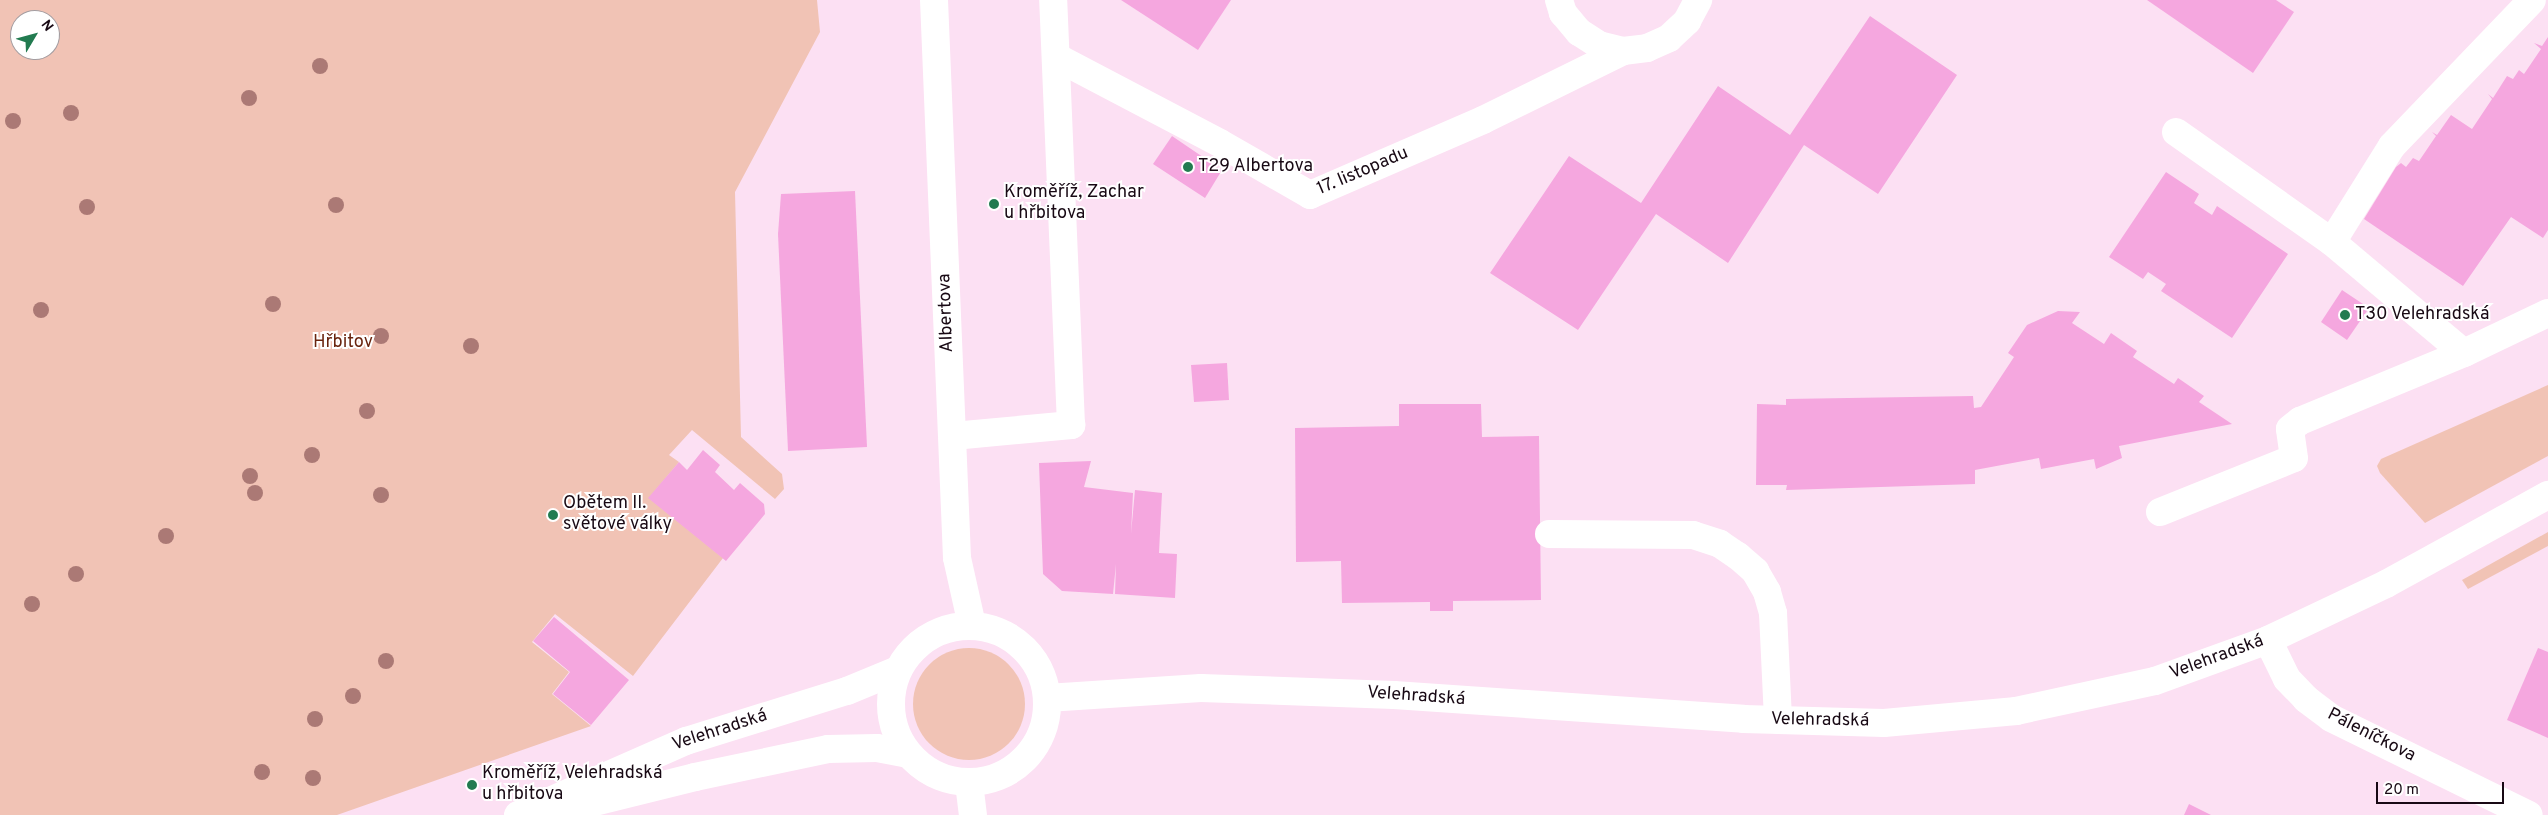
<!DOCTYPE html>
<meta charset="utf-8">
<style>
body{margin:0}
#map{position:relative;width:2548px;height:815px;overflow:hidden;background:#fce0f3;font-family:Overpass,sans-serif}
div>[style]{position:absolute}
.green>*{inset:0;background:#f1c3b5}
.round{border-radius:50%}
.building>*{inset:0;background:#f5a7df}
.minor>*{height:28px;margin:-14px;padding:0 14px;transform-origin:14px;border-radius:14px;background:#fff}
.major>*{height:28px;margin:-14px;padding:0 14px;transform-origin:14px;border-radius:14px;background:#fff}
.major>.ring{margin:-14px;padding:0;box-sizing:content-box;background:none;border:28px solid #fff;border-radius:50%}
.trees>*{width:16px;height:16px;margin:-8px;border-radius:50%;background:#ab7975}
.dots>*{width:14px;height:14px;translate:-50% -50%;box-sizing:border-box;border:2px solid #fff;border-radius:50%}
span{translate:-50% -50%;white-space:nowrap;text-align:center;line-height:1.15;-webkit-text-stroke:4px #fff;paint-order:stroke}
.poi-label{font-size:18px;color:#180914}
.left{translate:0 -50%;text-align:left}
.street-label{font-size:18px;color:#180914}
.park-label{font-size:18px;color:#69240e}
.north{position:absolute;left:10px;top:10px;width:50px;height:50px;box-sizing:border-box;background:#fff;border:1px solid #a39da1;border-radius:50%;rotate:53deg;font-size:14px;font-weight:700;line-height:20px;text-align:center;color:#180914}
.north::after{content:'';display:block;margin:auto;width:18px;height:22px;background:#227b50;clip-path:polygon(50% 0,100% 100%,50% 72%,0 100%)}
.scale{position:absolute;left:2376px;top:782px;width:128px;height:22px;box-sizing:border-box;border:2px solid #180914;border-top:0;padding-left:6px;font-size:15px;line-height:18px;white-space:nowrap;color:#180914;-webkit-text-stroke:4px #fff;paint-order:stroke}
</style>
<div id="map">
<div class="green">
<div style="clip-path:polygon(evenodd,0 0,817px 0,820px 32px,735px 192px,741px 437px,782px 474px,784px 489px,775px 499px,692px 430px,669px 455px,679px 462px,649px 498px,723px 558px,633px 676px,555px 614px,532px 642px,569px 672px,552px 694px,591px 726px,337px 815px,0 815px,0 0,20px 20px,50px 20px,50px 50px,20px 50px,20px 20px)"></div>
<div style="clip-path:polygon(2548px 385px,2548px 456px,2425px 523px,2380px 473px,2377px 466px,2381px 459px)"></div>
<div style="clip-path:polygon(2548px 532px,2548px 546px,2468px 589px,2462px 580px)"></div>
<div class="round" style="left:913px;top:648px;width:112px;height:112px"></div>
</div>
<div class="building">
<div style="clip-path:polygon(1121px 0,1231px 0,1198px 50px)"></div>
<div style="clip-path:polygon(2147px 0,2276px 0,2294px 12px,2253px 73px)"></div>
<div style="clip-path:polygon(1870px 16px,1957px 75px,1878px 194px,1804px 145px,1728px 263px,1656px 214px,1578px 330px,1490px 273px,1569px 156px,1641px 203px,1718px 86px,1790px 135px)"></div>
<div style="clip-path:polygon(2548px 37px,2548px 230px,2543px 238px,2511px 217px,2463px 286px,2364px 219px,2396px 167px,2401px 163px,2406px 167px,2413px 158px,2419px 161px,2436px 136px,2432px 132px,2437px 135px,2451px 115px,2472px 129px,2492px 99px,2488px 94px,2493px 98px,2507px 76px,2513px 79px,2519px 70px,2524px 74px,2541px 49px,2534px 43px,2542px 46px)"></div>
<div style="clip-path:polygon(1172px 136px,1222px 170px,1205px 198px,1153px 164px)"></div>
<div style="clip-path:polygon(2166px 172px,2199px 194px,2194px 203px,2212px 215px,2217px 206px,2288px 254px,2232px 338px,2161px 291px,2166px 284px,2148px 272px,2143px 279px,2109px 257px)"></div>
<div style="clip-path:polygon(855px 191px,867px 447px,788px 451px,778px 234px,781px 194px)"></div>
<div style="clip-path:polygon(2342px 290px,2369px 308px,2347px 340px,2321px 322px)"></div>
<div style="clip-path:polygon(2058px 311px,2080px 312px,2072px 323px,2104px 344px,2111px 333px,2137px 351px,2133px 357px,2174px 384px,2178px 378px,2204px 396px,2199px 402px,2232px 424px,2119px 446px,2122px 458px,2096px 469px,2094px 459px,2041px 469px,2039px 458px,1975px 470px,1975px 484px,1786px 490px,1787px 485px,1756px 485px,1757px 404px,1786px 405px,1786px 399px,1973px 396px,1974px 408px,1981px 407px,2014px 357px,2008px 353px,2027px 325px)"></div>
<div style="clip-path:polygon(1227px 363px,1229px 400px,1194px 402px,1191px 365px)"></div>
<div style="clip-path:polygon(1399px 404px,1481px 404px,1482px 437px,1539px 436px,1541px 600px,1453px 601px,1453px 611px,1430px 611px,1430px 602px,1342px 603px,1341px 561px,1296px 562px,1295px 428px,1399px 426px)"></div>
<div style="clip-path:polygon(703px 450px,720px 465px,715px 472px,734px 490px,740px 483px,764px 504px,765px 514px,726px 561px,648px 498px,679px 462px,687px 470px)"></div>
<div style="clip-path:polygon(1091px 461px,1084px 487px,1133px 493px,1131px 534px,1135px 490px,1162px 493px,1159px 553px,1177px 554px,1175px 598px,1115px 594px,1116px 564px,1113px 594px,1062px 591px,1043px 574px,1039px 463px)"></div>
<div style="clip-path:polygon(554px 617px,629px 680px,591px 725px,553px 694px,570px 672px,533px 641px)"></div>
<div style="clip-path:polygon(2538px 648px,2548px 652px,2548px 738px,2507px 720px)"></div>
<div style="clip-path:polygon(2189px 804px,2211px 815px,2184px 815px)"></div>
</div>
<div class="minor">
<div style="left:934px;top:0;width:558px;rotate:87.64deg"></div>
<div style="left:957px;top:558px;width:69px;rotate:77.4deg"></div>
<div style="left:1559px;top:0;width:14px;rotate:73deg"></div>
<div style="left:1563px;top:13px;width:25px;rotate:50deg"></div>
<div style="left:1579px;top:32px;width:24px;rotate:33deg"></div>
<div style="left:1599px;top:45px;width:25px;rotate:14deg"></div>
<div style="left:1623px;top:51px;width:24px;rotate:-7deg"></div>
<div style="left:1647px;top:48px;width:24px;rotate:-24deg"></div>
<div style="left:1669px;top:38px;width:25px;rotate:-43deg"></div>
<div style="left:1687px;top:21px;width:24px;rotate:-62deg"></div>
<div style="left:1056px;top:57px;width:185px;rotate:27.7deg"></div>
<div style="left:1220px;top:143px;width:104px;rotate:30deg"></div>
<div style="left:1310px;top:195px;width:189px;rotate:-23.4deg"></div>
<div style="left:1483px;top:120px;width:156px;rotate:-26.2deg"></div>
<div style="left:2176px;top:132px;width:191px;rotate:35.2deg"></div>
<div style="left:2332px;top:242px;width:172px;rotate:40.1deg"></div>
<div style="left:2332px;top:242px;width:113px;rotate:-58deg"></div>
<div style="left:2392px;top:146px;width:202px;rotate:-46.2deg"></div>
<div style="left:953px;top:436px;width:119px;rotate:-5.3deg"></div>
<div style="left:1071px;top:425px;width:425px;rotate:-92.4deg"></div>
<div style="left:2160px;top:512px;width:144px;rotate:-21.9deg"></div>
<div style="left:2294px;top:458px;width:29px;rotate:-98deg"></div>
<div style="left:2290px;top:429px;width:13px;rotate:-39deg"></div>
<div style="left:2300px;top:421px;width:178px;rotate:-22.5deg"></div>
<div style="left:2464px;top:353px;width:93px;rotate:-25.5deg"></div>
<div style="left:1549px;top:534px;width:144px;rotate:0.4deg"></div>
<div style="left:1693px;top:535px;width:28px;rotate:18deg"></div>
<div style="left:1720px;top:544px;width:22px;rotate:34deg"></div>
<div style="left:1738px;top:556px;width:23px;rotate:41deg"></div>
<div style="left:1755px;top:571px;width:24px;rotate:60deg"></div>
<div style="left:1767px;top:592px;width:22px;rotate:74deg"></div>
<div style="left:1773px;top:613px;width:107px;rotate:87.3deg"></div>
<div style="left:2268px;top:640px;width:43px;rotate:64deg"></div>
<div style="left:2287px;top:679px;width:28px;rotate:46deg"></div>
<div style="left:2306px;top:699px;width:31px;rotate:37deg"></div>
<div style="left:2331px;top:718px;width:220px;rotate:26.1deg"></div>
<div style="left:969px;top:783px;width:32px;rotate:83deg"></div>
</div>
<div class="major">
<div class="ring" style="left:891px;top:626px;width:128px;height:128px"></div>
<div style="left:1047px;top:698px;width:154px;rotate:-3.7deg"></div>
<div style="left:1201px;top:688px;width:193px;rotate:2.1deg"></div>
<div style="left:1394px;top:695px;width:350px;rotate:3.9deg"></div>
<div style="left:1743px;top:719px;width:141px;rotate:1.6deg"></div>
<div style="left:1884px;top:723px;width:133px;rotate:-5.2deg"></div>
<div style="left:2016px;top:711px;width:142px;rotate:-12.2deg"></div>
<div style="left:2155px;top:681px;width:120px;rotate:-19.9deg"></div>
<div style="left:2268px;top:640px;width:131px;rotate:-25.4deg"></div>
<div style="left:2386px;top:584px;width:185px;rotate:-28.8deg"></div>
<div style="left:554px;top:812px;width:145px;rotate:-13.9deg"></div>
<div style="left:695px;top:777px;width:136px;rotate:-11.9deg"></div>
<div style="left:828px;top:749px;width:49px;rotate:-1.2deg"></div>
<div style="left:877px;top:748px;width:32px;rotate:11deg"></div>
<div style="left:518px;top:815px;width:184px;rotate:-23.8deg"></div>
<div style="left:686px;top:741px;width:169px;rotate:-17.3deg"></div>
<div style="left:847px;top:691px;width:55px;rotate:-22.4deg"></div>
</div>
<div class="trees">
<div style="left:320px;top:66px"></div>
<div style="left:249px;top:98px"></div>
<div style="left:71px;top:113px"></div>
<div style="left:13px;top:121px"></div>
<div style="left:336px;top:205px"></div>
<div style="left:87px;top:207px"></div>
<div style="left:273px;top:304px"></div>
<div style="left:41px;top:310px"></div>
<div style="left:381px;top:336px"></div>
<div style="left:471px;top:346px"></div>
<div style="left:367px;top:411px"></div>
<div style="left:312px;top:455px"></div>
<div style="left:250px;top:476px"></div>
<div style="left:255px;top:493px"></div>
<div style="left:381px;top:495px"></div>
<div style="left:166px;top:536px"></div>
<div style="left:76px;top:574px"></div>
<div style="left:32px;top:604px"></div>
<div style="left:386px;top:661px"></div>
<div style="left:353px;top:696px"></div>
<div style="left:315px;top:719px"></div>
<div style="left:262px;top:772px"></div>
<div style="left:313px;top:778px"></div>
</div>
<div class="dots">
<div style="left:1188px;top:167px;background:#227b50"></div>
<div style="left:994px;top:204px;background:#227b50"></div>
<div style="left:2345px;top:315px;background:#227b50"></div>
<div style="left:553px;top:515px;background:#227b50"></div>
<div style="left:472px;top:785px;background:#227b50"></div>
</div>
<div class="poi-label">
<span class="left" style="left:1198px;top:167px">T29 Albertova</span>
<span class="left" style="left:1004px;top:204px">Kroměříž, Zachar<br>u hřbitova</span>
<span class="left" style="left:2355px;top:315px">T30 Velehradská</span>
<span class="left" style="left:563px;top:515px">Obětem II.<br>světové války</span>
<span class="left" style="left:482px;top:785px">Kroměříž, Velehradská<br>u hřbitova</span>
</div>
<div class="street-label">
<span style="left:1363px;top:172px;rotate:-23deg">17. listopadu</span>
<span style="left:947px;top:313px;rotate:-92deg">Albertova</span>
<span style="left:2217px;top:658px;rotate:-20deg">Velehradská</span>
<span style="left:1416px;top:697px;rotate:4deg">Velehradská</span>
<span style="left:1820px;top:721px;rotate:1deg">Velehradská</span>
<span style="left:720px;top:731px;rotate:-18deg">Velehradská</span>
<span style="left:2371px;top:736px;rotate:27deg">Páleníčkova</span>
</div>
<div class="park-label">
<span style="left:343px;top:343px">Hřbitov</span>
</div>
<div class="north">N</div>
<div class="scale">20 m</div>
</div>
